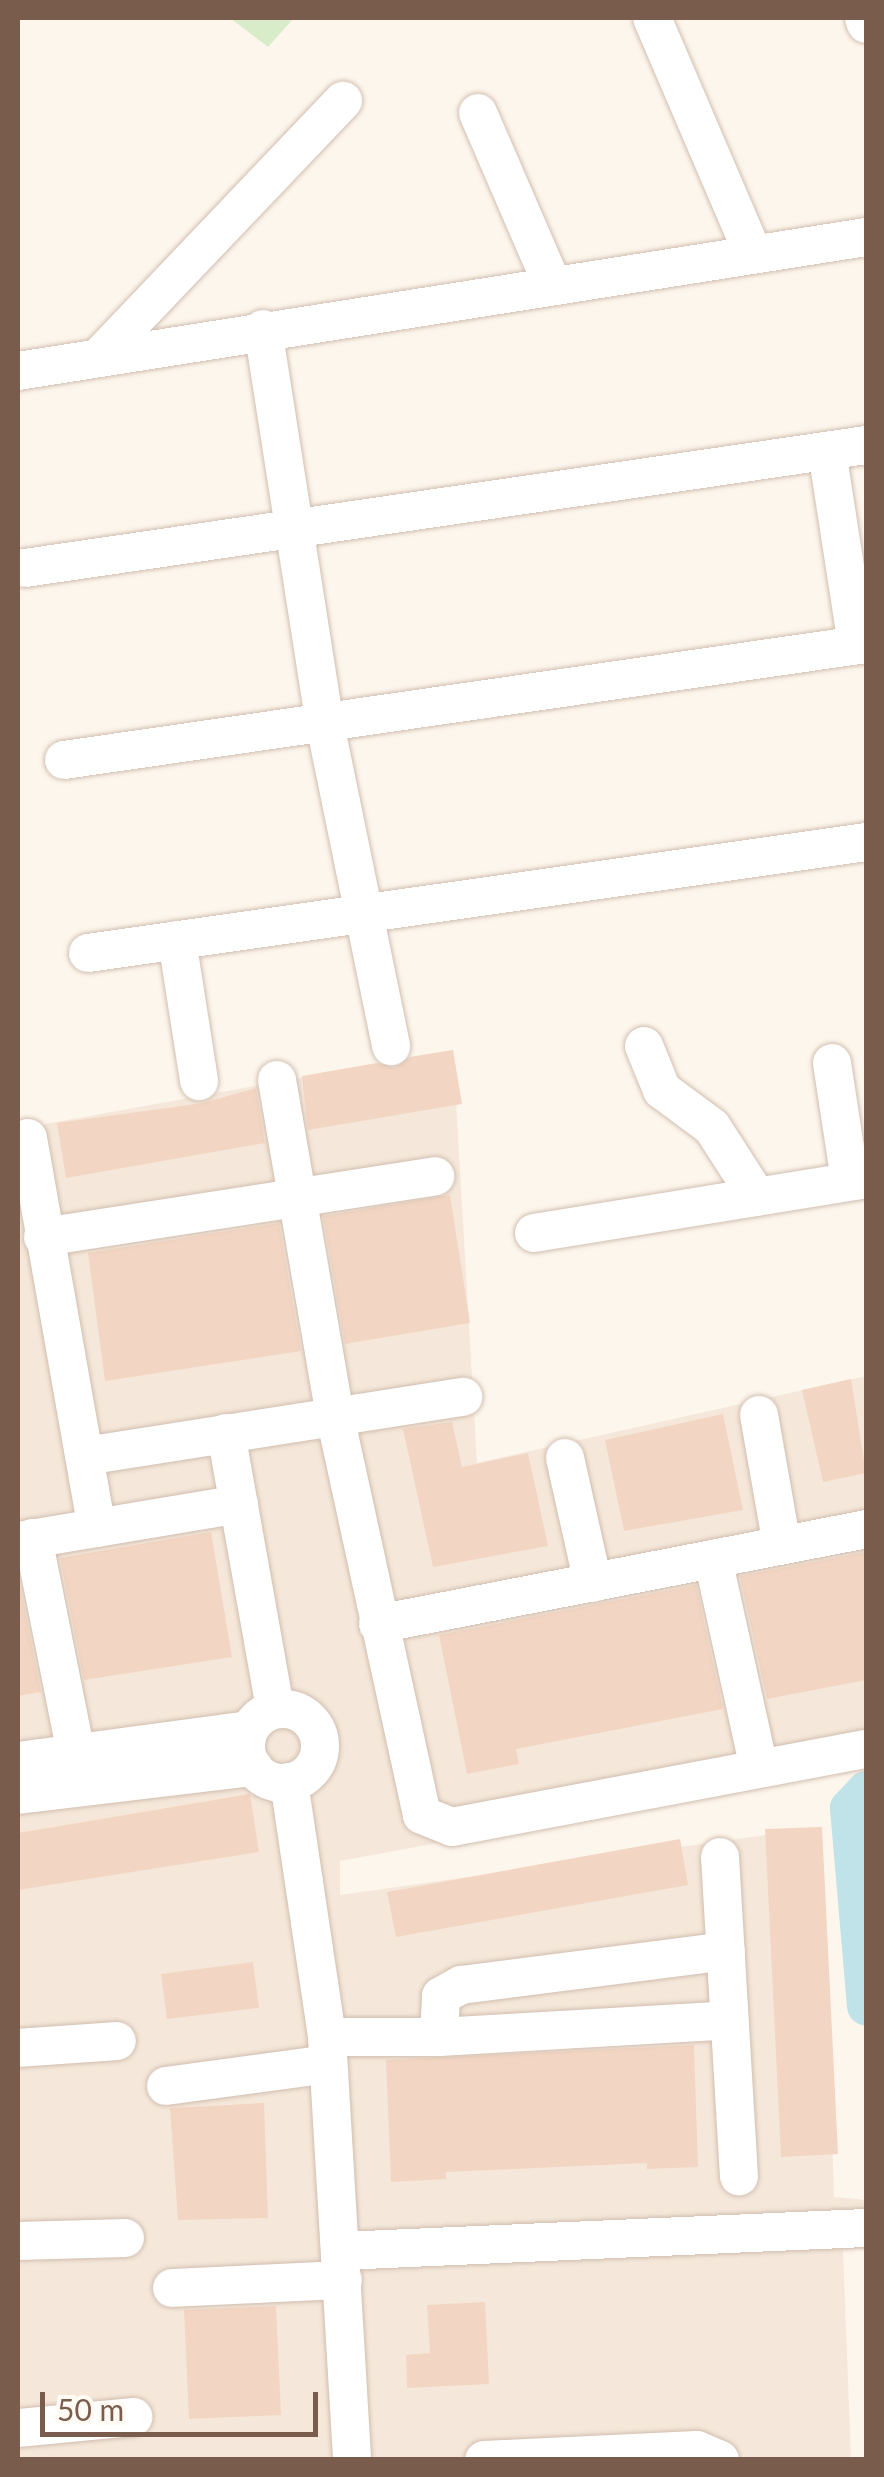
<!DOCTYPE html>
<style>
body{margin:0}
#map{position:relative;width:884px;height:2477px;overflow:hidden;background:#fdf6ec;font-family:Lato,sans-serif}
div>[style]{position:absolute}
.residential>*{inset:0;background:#f5e8da}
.green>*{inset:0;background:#d8ecc9}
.canal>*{height:38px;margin:-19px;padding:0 19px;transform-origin:19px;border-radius:19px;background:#bfe3e8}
.building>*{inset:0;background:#f3d5c3}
.roads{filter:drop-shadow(0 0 2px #d1beb0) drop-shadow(0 0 2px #d1beb0)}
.minor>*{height:38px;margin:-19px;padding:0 19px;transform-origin:19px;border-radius:19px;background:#fff}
.minor>.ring{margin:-19px;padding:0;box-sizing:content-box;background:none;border:38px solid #fff;border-radius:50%}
span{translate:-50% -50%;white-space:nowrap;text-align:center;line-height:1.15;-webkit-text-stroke:8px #fffaf3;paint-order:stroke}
.frame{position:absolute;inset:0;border:20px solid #7a5c4d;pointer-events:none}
.scale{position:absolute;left:40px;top:2392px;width:278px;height:45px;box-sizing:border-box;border:5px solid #7a5c4d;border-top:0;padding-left:12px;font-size:30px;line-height:35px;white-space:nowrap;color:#7a5c4d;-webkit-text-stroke:8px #fffaf3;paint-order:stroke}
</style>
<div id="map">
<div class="residential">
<div style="clip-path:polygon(453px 1050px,477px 1463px,866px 1376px,866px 1764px,340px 1861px,340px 1895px,822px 1827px,834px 2197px,866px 2200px,866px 2249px,843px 2249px,851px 2459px,18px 2460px,18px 1129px)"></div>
<div style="clip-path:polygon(866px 1805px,866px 2050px,849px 1808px)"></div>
</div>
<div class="green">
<div style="clip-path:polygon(230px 18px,294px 18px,268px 47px)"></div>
</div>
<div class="canal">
<div style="left:866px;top:1790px;width:25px;rotate:133deg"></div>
<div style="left:849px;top:1808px;width:199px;rotate:85.1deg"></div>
</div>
<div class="building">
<div style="clip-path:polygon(453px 1050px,462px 1104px,308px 1130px,302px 1076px,377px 1063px,395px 1068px,410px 1057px)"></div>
<div style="clip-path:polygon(256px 1088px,265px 1143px,66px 1178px,57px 1123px,203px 1103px)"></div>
<div style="clip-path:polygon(450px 1195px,470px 1323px,345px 1344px,323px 1216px)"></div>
<div style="clip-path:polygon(279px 1223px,301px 1351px,105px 1381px,88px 1253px)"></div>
<div style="clip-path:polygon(851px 1379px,866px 1473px,823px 1482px,802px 1390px)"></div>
<div style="clip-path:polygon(723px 1414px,743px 1510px,624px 1531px,605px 1440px)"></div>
<div style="clip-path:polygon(452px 1422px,462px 1467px,528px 1453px,548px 1546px,433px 1567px,403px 1429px)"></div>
<div style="clip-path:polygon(211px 1532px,232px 1657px,84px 1680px,60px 1558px)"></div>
<div style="clip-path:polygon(866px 1552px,866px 1680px,767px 1699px,740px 1576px)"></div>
<div style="clip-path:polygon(18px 1575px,41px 1692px,18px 1696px)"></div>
<div style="clip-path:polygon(696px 1585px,723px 1709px,516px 1749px,519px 1764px,467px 1774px,439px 1635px)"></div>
<div style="clip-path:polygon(250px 1794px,259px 1852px,18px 1890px,18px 1833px)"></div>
<div style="clip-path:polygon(822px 1827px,838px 2154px,781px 2157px,765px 1829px)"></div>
<div style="clip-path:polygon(680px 1839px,688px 1885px,396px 1937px,387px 1892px)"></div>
<div style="clip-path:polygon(253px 1962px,259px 2008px,167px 2019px,161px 1974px)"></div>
<div style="clip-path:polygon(694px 2045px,698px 2167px,647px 2169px,647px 2163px,446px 2172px,446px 2179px,391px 2182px,386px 2060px)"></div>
<div style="clip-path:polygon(264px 2103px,268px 2218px,178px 2220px,170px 2108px)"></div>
<div style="clip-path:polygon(485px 2302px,489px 2384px,407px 2388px,406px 2355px,430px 2353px,427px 2305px)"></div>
<div style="clip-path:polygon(276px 2306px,281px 2415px,189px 2419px,184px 2310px)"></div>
</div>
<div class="roads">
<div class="minor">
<div style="left:652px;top:18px;width:254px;rotate:66.8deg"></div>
<div style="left:864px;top:18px;width:6px;rotate:72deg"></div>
<div style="left:478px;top:113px;width:186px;rotate:66.6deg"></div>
<div style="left:263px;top:329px;width:400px;rotate:81.1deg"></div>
<div style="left:325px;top:724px;width:329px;rotate:78.4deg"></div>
<div style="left:99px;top:357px;width:354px;rotate:-46.4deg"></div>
<div style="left:18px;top:371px;width:859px;rotate:-8.98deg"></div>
<div style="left:827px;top:451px;width:196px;rotate:81.2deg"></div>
<div style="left:25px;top:568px;width:850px;rotate:-8.32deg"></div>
<div style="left:64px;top:760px;width:810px;rotate:-8.23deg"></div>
<div style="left:177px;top:940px;width:143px;rotate:81.1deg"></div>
<div style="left:88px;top:953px;width:786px;rotate:-8.12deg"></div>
<div style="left:644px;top:1046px;width:48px;rotate:67.8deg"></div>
<div style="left:662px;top:1090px;width:62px;rotate:36.5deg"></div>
<div style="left:712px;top:1127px;width:83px;rotate:57.3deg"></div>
<div style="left:832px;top:1063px;width:119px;rotate:81.3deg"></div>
<div style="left:277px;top:1080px;width:341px;rotate:80.2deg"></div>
<div style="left:335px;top:1416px;width:408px;rotate:77.7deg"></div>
<div style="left:422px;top:1815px;width:32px;rotate:22deg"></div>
<div style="left:452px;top:1827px;width:421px;rotate:-10.7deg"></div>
<div style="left:28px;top:1138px;width:396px;rotate:80deg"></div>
<div style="left:534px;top:1233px;width:336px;rotate:-9.2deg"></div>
<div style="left:43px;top:1237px;width:397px;rotate:-8.8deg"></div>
<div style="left:759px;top:1415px;width:132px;rotate:80deg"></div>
<div style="left:226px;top:1433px;width:280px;rotate:79.9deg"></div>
<div style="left:85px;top:1456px;width:383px;rotate:-8.9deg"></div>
<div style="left:565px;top:1458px;width:128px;rotate:77.4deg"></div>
<div style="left:33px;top:1538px;width:220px;rotate:78.7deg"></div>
<div style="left:18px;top:1541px;width:224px;rotate:-9.5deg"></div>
<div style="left:713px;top:1559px;width:214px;rotate:77.6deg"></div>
<div style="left:378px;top:1624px;width:497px;rotate:-11deg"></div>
<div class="ring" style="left:246px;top:1709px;width:36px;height:36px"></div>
<div style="left:18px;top:1761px;width:233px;rotate:-7.6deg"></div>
<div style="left:289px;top:1782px;width:258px;rotate:81.5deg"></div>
<div style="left:327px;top:2037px;width:424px;rotate:86.6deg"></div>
<div style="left:18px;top:1795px;width:237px;rotate:-6.8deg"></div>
<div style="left:720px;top:1857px;width:320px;rotate:86.6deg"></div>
<div style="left:327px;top:2037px;width:112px"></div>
<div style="left:439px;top:2037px;width:291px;rotate:-3.3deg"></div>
<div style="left:439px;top:2037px;width:41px;rotate:-87.2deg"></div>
<div style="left:441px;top:1996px;width:23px;rotate:-29deg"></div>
<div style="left:461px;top:1985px;width:267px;rotate:-7.3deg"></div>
<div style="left:18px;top:2048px;width:99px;rotate:-4deg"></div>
<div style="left:166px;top:2086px;width:163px;rotate:-7.7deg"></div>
<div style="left:18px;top:2241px;width:107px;rotate:-1.6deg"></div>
<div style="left:341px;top:2251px;width:526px;rotate:-2.51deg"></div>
<div style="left:172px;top:2288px;width:171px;rotate:-2.7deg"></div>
<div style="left:18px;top:2428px;width:116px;rotate:-5.5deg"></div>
<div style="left:484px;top:2460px;width:213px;rotate:-2.7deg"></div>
<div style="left:697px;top:2450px;width:25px;rotate:23deg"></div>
</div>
</div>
<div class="frame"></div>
<div class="scale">50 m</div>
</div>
